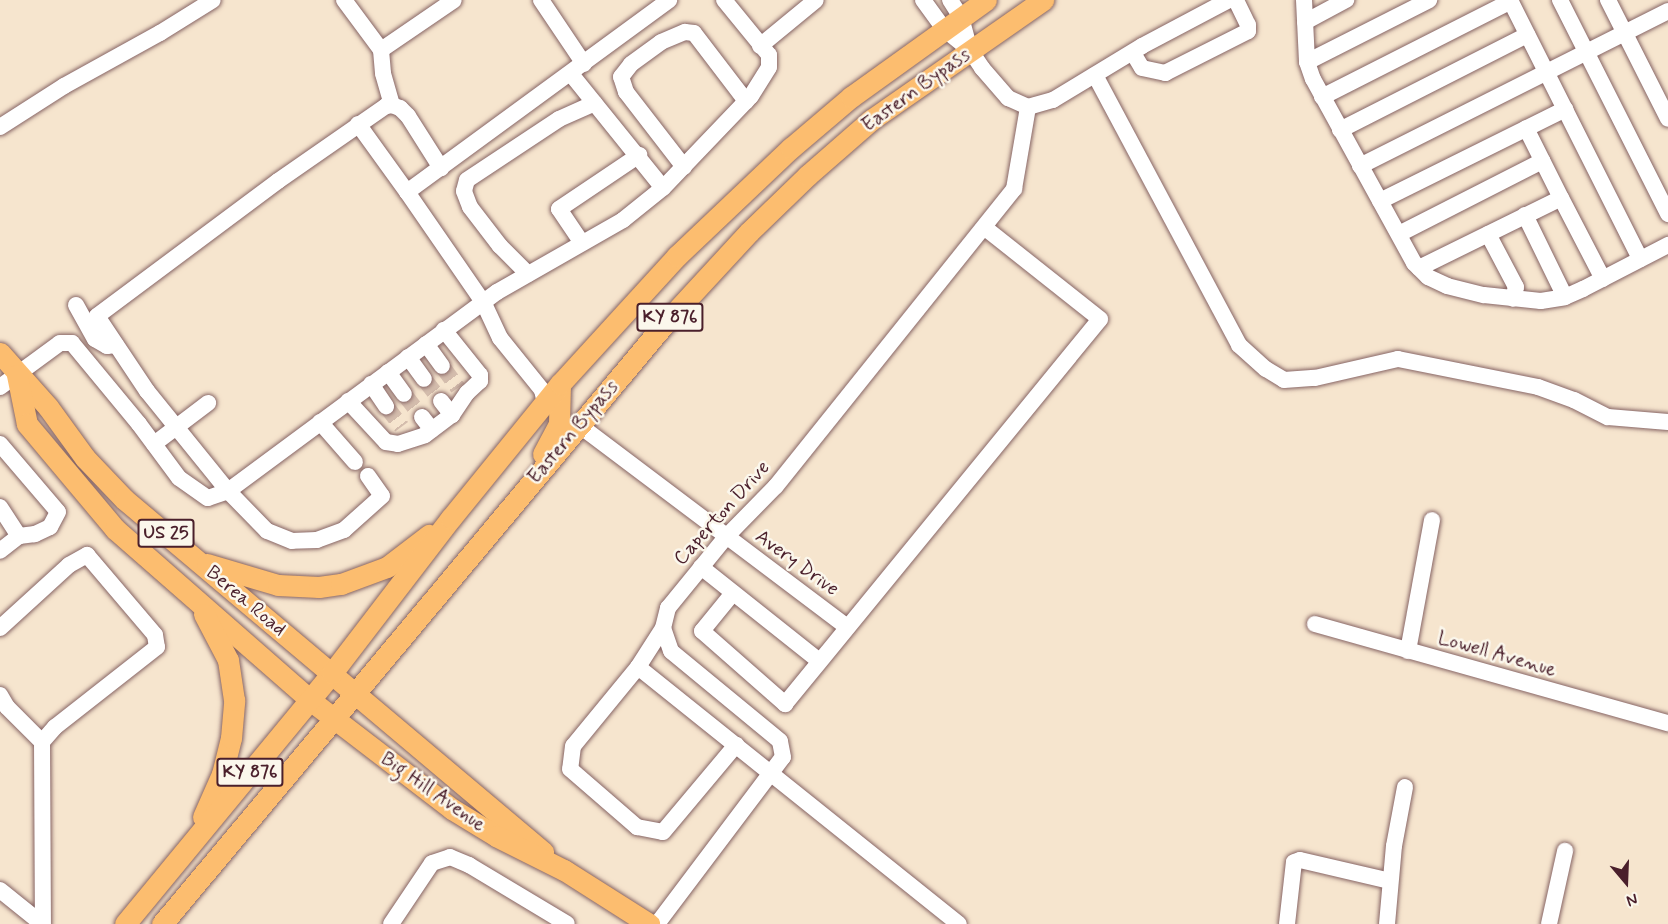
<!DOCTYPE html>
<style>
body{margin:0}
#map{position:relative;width:1668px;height:924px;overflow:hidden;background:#f6e5ce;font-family:Mynerve,sans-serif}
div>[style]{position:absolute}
.minor-tunnel>*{height:16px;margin-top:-8px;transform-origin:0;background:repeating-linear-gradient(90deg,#d4bdad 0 16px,transparent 0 24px)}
.roads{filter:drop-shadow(0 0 2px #866464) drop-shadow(0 0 2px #866464)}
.minor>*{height:16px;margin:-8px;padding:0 8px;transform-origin:8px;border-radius:8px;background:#fff}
.major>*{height:21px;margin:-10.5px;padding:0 10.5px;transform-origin:10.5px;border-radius:10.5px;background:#fcbd6f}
span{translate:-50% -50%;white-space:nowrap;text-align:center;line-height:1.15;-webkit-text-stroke:5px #fbf7ec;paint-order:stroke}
.shield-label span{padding:2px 4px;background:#fbf7ec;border:2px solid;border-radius:4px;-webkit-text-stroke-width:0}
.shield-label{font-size:18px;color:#4a1f2b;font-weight:700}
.street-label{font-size:20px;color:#4a1f2b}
.north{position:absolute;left:1596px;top:852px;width:60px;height:60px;-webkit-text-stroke:4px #fbf7ec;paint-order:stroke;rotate:161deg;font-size:16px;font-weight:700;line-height:24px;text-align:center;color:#4a1f2b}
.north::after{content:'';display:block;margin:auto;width:21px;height:27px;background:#4a1f2b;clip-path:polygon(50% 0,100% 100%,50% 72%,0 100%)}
</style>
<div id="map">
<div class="minor-tunnel">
<div style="left:442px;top:366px;width:27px;rotate:54deg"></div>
<div style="left:424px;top:379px;width:28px;rotate:52deg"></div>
<div style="left:404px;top:394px;width:29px;rotate:52deg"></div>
<div style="left:386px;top:406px;width:26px;rotate:53deg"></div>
</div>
<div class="roads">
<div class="minor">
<div style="left:344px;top:0;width:62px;rotate:53.5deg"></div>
<div style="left:541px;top:0;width:77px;rotate:56.1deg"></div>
<div style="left:923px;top:0;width:36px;rotate:54deg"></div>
<div style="left:944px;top:29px;width:33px;rotate:39deg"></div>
<div style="left:950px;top:0;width:20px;rotate:57deg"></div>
<div style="left:961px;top:17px;width:34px;rotate:75deg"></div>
<div style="left:970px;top:50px;width:22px;rotate:56deg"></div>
<div style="left:982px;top:68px;width:40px;rotate:49deg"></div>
<div style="left:1008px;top:98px;width:22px;rotate:24deg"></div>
<div style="left:1028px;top:107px;width:26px;rotate:-16deg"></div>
<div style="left:1053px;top:100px;width:104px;rotate:-31.2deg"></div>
<div style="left:1142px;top:46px;width:98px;rotate:-27.9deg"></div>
<div style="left:1304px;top:0;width:62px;rotate:87.2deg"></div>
<div style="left:1307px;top:62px;width:18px;rotate:71deg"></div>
<div style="left:1313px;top:79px;width:210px;rotate:61.2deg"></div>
<div style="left:1414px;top:263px;width:20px;rotate:45deg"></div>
<div style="left:1428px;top:277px;width:21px;rotate:25deg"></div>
<div style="left:1447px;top:286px;width:38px;rotate:14deg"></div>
<div style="left:1484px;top:295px;width:57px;rotate:6deg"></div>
<div style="left:1541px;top:301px;width:24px;rotate:-9deg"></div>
<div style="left:1565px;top:297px;width:20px;rotate:-24deg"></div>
<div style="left:1583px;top:289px;width:96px;rotate:-27.4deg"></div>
<div style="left:1510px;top:0;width:290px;rotate:63.3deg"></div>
<div style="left:1560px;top:0;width:240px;rotate:63.2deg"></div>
<div style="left:1608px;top:0;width:133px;rotate:63.2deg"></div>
<div style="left:1305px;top:22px;width:47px;rotate:-28.2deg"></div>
<div style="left:760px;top:46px;width:72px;rotate:-39.4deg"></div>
<div style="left:1133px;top:53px;width:17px;rotate:59deg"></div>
<div style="left:1142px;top:68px;width:24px;rotate:12deg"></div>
<div style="left:1165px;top:73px;width:93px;rotate:-26.8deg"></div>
<div style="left:1248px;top:31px;width:6px;rotate:-90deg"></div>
<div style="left:1248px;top:25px;width:28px;rotate:-116deg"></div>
<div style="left:1307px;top:62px;width:137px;rotate:-26.9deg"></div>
<div style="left:571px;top:74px;width:146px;rotate:51.1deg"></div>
<div style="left:1095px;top:75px;width:306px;rotate:61.9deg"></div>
<div style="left:1239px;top:345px;width:36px;rotate:42deg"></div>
<div style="left:1266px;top:369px;width:21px;rotate:31deg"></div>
<div style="left:1284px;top:380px;width:31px;rotate:-4deg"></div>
<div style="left:1315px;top:378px;width:85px;rotate:-12.9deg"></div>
<div style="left:1398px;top:359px;width:143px;rotate:11.3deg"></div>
<div style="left:1538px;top:387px;width:38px;rotate:20deg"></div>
<div style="left:1574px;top:400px;width:38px;rotate:27deg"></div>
<div style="left:1608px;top:417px;width:60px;rotate:4.8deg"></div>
<div style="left:1322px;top:97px;width:212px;rotate:-26.9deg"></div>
<div style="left:392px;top:105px;width:33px;rotate:-106deg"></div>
<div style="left:383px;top:73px;width:23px;rotate:-95deg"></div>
<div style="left:381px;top:50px;width:88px;rotate:-34.4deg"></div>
<div style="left:358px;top:124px;width:84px;rotate:54.2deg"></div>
<div style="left:0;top:127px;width:76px;rotate:-32.6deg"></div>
<div style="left:64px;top:86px;width:110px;rotate:-28.9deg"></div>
<div style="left:160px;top:33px;width:62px;rotate:-31.9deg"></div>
<div style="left:1340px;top:130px;width:210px;rotate:-26.9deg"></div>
<div style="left:1360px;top:166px;width:345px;rotate:-26.7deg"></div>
<div style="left:684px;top:167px;width:95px;rotate:-127.7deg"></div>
<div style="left:626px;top:92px;width:16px;rotate:-108deg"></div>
<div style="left:621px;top:77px;width:16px;rotate:-52deg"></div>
<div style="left:631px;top:64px;width:37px;rotate:-36deg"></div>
<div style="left:661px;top:42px;width:26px;rotate:-23deg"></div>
<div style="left:685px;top:32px;width:9px;rotate:6deg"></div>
<div style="left:694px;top:33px;width:86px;rotate:52.6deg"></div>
<div style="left:1561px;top:198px;width:91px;rotate:62.6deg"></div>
<div style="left:1380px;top:201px;width:207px;rotate:-26.4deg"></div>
<div style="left:1525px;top:215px;width:91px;rotate:64deg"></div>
<div style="left:1399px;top:234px;width:161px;rotate:-27deg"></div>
<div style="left:1488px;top:234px;width:60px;rotate:62.2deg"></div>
<div style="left:1516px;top:287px;width:12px;rotate:104deg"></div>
<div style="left:582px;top:243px;width:41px;rotate:-124.1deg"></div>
<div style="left:559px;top:209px;width:97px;rotate:-34deg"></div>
<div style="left:1419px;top:268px;width:158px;rotate:-26.2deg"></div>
<div style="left:1561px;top:198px;width:78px;rotate:-116.6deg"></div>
<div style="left:528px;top:274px;width:40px;rotate:-135deg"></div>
<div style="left:500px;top:246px;width:49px;rotate:-127.6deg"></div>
<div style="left:470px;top:207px;width:17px;rotate:-111deg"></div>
<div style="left:464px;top:191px;width:11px;rotate:-75deg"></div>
<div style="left:467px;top:180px;width:110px;rotate:-33.5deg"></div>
<div style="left:559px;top:119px;width:39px;rotate:-24deg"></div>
<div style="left:76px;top:305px;width:39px;rotate:61deg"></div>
<div style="left:95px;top:339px;width:14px;rotate:30deg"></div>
<div style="left:107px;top:346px;width:9px;rotate:-6deg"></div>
<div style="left:426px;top:344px;width:27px;rotate:54deg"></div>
<div style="left:408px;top:357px;width:27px;rotate:54deg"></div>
<div style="left:388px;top:372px;width:27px;rotate:54deg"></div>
<div style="left:371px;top:384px;width:27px;rotate:56deg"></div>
<div style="left:0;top:387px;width:74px;rotate:-36.3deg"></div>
<div style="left:60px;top:343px;width:12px"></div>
<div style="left:72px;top:343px;width:105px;rotate:50.4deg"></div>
<div style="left:139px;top:424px;width:67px;rotate:53.5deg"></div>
<div style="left:179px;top:478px;width:35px;rotate:35deg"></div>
<div style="left:208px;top:498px;width:21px;rotate:-19deg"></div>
<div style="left:228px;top:491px;width:335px;rotate:-36.5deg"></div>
<div style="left:497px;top:292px;width:145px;rotate:-29.7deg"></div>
<div style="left:623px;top:220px;width:51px;rotate:-38.7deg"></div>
<div style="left:663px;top:188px;width:127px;rotate:-46.3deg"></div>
<div style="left:751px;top:96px;width:34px;rotate:-58deg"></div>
<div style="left:769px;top:67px;width:12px;rotate:-90deg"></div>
<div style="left:769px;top:55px;width:71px;rotate:-129.3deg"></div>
<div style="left:348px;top:401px;width:56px;rotate:47.2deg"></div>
<div style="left:386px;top:442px;width:12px;rotate:9deg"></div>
<div style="left:398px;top:444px;width:28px;rotate:-18deg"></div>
<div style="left:425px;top:435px;width:34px;rotate:-37deg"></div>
<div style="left:452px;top:415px;width:27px;rotate:-56deg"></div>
<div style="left:467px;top:393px;width:18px;rotate:-43deg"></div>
<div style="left:480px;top:381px;width:6px;rotate:-90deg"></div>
<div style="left:480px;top:375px;width:58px;rotate:-128.7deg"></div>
<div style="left:441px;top:401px;width:18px;rotate:52deg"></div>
<div style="left:545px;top:403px;width:13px;rotate:-103deg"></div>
<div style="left:542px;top:390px;width:67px;rotate:-128.9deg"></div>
<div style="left:500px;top:338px;width:40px;rotate:-115deg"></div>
<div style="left:483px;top:302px;width:134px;rotate:-124.6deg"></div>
<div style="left:407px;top:192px;width:325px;rotate:-36.2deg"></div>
<div style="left:422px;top:417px;width:16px;rotate:52deg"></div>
<div style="left:320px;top:422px;width:53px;rotate:48.8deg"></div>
<div style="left:579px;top:425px;width:334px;rotate:37deg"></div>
<div style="left:0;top:444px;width:89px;rotate:49.5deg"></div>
<div style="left:58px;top:512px;width:17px;rotate:118deg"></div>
<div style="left:50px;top:527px;width:17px;rotate:155deg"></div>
<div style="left:35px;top:534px;width:16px;rotate:173deg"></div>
<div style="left:19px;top:536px;width:24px;rotate:142deg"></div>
<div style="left:154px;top:444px;width:68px;rotate:-37.2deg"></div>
<div style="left:368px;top:476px;width:24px;rotate:55deg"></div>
<div style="left:382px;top:496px;width:51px;rotate:138.2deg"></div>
<div style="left:344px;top:530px;width:29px;rotate:160deg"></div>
<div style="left:317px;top:540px;width:25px;rotate:178deg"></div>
<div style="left:292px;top:541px;width:27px;rotate:-158deg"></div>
<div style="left:267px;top:531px;width:56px;rotate:-134.3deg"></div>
<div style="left:228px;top:491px;width:129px;rotate:-129deg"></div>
<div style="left:147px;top:391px;width:90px;rotate:-123.7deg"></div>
<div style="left:97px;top:316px;width:226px;rotate:-36.7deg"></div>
<div style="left:278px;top:181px;width:131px;rotate:-34.8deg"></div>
<div style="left:386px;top:106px;width:6px;rotate:-9deg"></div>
<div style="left:392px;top:105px;width:9px;rotate:21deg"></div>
<div style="left:400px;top:108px;width:11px;rotate:45deg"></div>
<div style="left:408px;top:116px;width:62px;rotate:57.6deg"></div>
<div style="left:0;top:507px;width:35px;rotate:57deg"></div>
<div style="left:701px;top:567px;width:151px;rotate:38.5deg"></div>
<div style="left:733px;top:593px;width:49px;rotate:129.2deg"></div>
<div style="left:702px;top:631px;width:111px;rotate:41.3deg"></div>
<div style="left:785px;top:704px;width:497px;rotate:-50.7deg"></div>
<div style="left:1100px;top:319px;width:147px;rotate:-141.6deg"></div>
<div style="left:1315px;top:624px;width:367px;rotate:15.7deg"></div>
<div style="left:0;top:628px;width:93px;rotate:-42.4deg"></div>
<div style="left:69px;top:565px;width:21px;rotate:-29deg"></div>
<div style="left:87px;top:555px;width:105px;rotate:49.6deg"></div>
<div style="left:155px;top:635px;width:12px;rotate:81deg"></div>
<div style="left:157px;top:647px;width:130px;rotate:141.9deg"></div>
<div style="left:55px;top:727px;width:20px;rotate:131deg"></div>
<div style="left:42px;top:742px;width:182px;rotate:89.7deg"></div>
<div style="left:663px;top:628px;width:46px;rotate:122.7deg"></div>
<div style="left:638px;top:667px;width:411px;rotate:38.7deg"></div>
<div style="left:1408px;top:651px;width:133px;rotate:-79.6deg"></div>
<div style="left:638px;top:667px;width:102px;rotate:129.4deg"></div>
<div style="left:573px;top:746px;width:23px;rotate:97deg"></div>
<div style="left:570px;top:769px;width:89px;rotate:40.9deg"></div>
<div style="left:637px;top:827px;width:26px;rotate:11deg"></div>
<div style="left:663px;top:832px;width:114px;rotate:-50deg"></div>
<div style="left:0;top:695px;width:14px;rotate:60deg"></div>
<div style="left:7px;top:707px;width:49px;rotate:45deg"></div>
<div style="left:0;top:890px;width:45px;rotate:38.7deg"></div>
<div style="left:391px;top:924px;width:73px;rotate:-56.1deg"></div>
<div style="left:432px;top:863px;width:19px;rotate:-18deg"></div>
<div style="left:450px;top:857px;width:21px;rotate:23deg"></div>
<div style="left:469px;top:865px;width:114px;rotate:31deg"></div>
<div style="left:657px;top:924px;width:209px;rotate:-53deg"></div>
<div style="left:783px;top:757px;width:16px;rotate:-101deg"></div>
<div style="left:780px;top:741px;width:141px;rotate:-140.5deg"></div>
<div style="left:671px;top:651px;width:24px;rotate:-109deg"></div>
<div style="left:663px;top:628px;width:21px;rotate:-76deg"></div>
<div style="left:668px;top:608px;width:92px;rotate:-50.8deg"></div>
<div style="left:726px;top:537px;width:71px;rotate:-45.6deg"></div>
<div style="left:776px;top:486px;width:381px;rotate:-51.3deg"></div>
<div style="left:1014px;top:189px;width:83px;rotate:-80.3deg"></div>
<div style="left:1287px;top:924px;width:62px;rotate:-83.6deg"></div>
<div style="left:1294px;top:862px;width:6px;rotate:-18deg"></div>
<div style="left:1300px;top:860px;width:92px;rotate:13.1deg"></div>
<div style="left:1387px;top:924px;width:78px;rotate:-84.9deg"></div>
<div style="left:1394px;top:846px;width:60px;rotate:-79.4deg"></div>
<div style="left:1549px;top:924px;width:75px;rotate:-77.6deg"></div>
</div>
<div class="major">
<div style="left:0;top:353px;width:72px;rotate:48.4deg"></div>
<div style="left:48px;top:407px;width:63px;rotate:54deg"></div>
<div style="left:85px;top:458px;width:57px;rotate:46.4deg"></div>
<div style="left:124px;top:499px;width:548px;rotate:40.11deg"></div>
<div style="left:17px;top:375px;width:50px;rotate:78.5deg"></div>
<div style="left:27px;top:424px;width:137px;rotate:50deg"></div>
<div style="left:115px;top:529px;width:259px;rotate:41.2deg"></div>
<div style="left:310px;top:700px;width:179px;rotate:37.5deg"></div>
<div style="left:452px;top:809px;width:52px;rotate:31.5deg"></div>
<div style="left:496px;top:836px;width:76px;rotate:26.6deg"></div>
<div style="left:564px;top:870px;width:101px;rotate:32.4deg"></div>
<div style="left:543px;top:454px;width:34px;rotate:-62deg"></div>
<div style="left:559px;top:424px;width:40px;rotate:-88.6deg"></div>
<div style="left:207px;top:564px;width:74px;rotate:16.5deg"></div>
<div style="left:278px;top:585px;width:41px;rotate:2.8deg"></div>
<div style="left:319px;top:587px;width:22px;rotate:-8deg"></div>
<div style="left:341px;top:584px;width:49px;rotate:-20.3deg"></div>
<div style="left:387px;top:567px;width:53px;rotate:-37.3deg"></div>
<div style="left:203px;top:817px;width:47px;rotate:-66.2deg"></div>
<div style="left:222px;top:774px;width:37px;rotate:-76deg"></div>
<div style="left:231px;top:738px;width:38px;rotate:-85deg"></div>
<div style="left:234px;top:700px;width:40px;rotate:-98.5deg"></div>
<div style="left:228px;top:660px;width:52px;rotate:-117.6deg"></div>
<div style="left:125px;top:924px;width:325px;rotate:-50.5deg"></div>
<div style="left:332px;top:673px;width:195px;rotate:-52.5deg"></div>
<div style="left:451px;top:518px;width:173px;rotate:-50.9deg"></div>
<div style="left:560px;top:384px;width:173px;rotate:-47.6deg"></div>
<div style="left:677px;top:256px;width:157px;rotate:-43.5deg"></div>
<div style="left:791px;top:148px;width:79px;rotate:-40.4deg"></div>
<div style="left:851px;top:97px;width:166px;rotate:-35.7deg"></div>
<div style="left:162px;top:924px;width:784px;rotate:-50.07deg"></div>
<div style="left:665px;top:323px;width:124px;rotate:-47.3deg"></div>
<div style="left:749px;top:232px;width:82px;rotate:-44deg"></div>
<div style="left:808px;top:175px;width:84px;rotate:-41.1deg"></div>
<div style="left:871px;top:120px;width:210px;rotate:-34.9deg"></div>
</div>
</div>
<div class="shield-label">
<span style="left:670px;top:317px">KY 876</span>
<span style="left:166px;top:533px">US 25</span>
<span style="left:250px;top:772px">KY 876</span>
</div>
<div class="street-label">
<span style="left:916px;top:90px;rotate:-36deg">Eastern Bypass</span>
<span style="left:573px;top:432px;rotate:-50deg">Eastern Bypass</span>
<span style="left:722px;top:513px;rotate:-48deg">Caperton Drive</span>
<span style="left:797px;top:563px;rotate:36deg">Avery Drive</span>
<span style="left:246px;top:601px;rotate:40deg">Berea Road</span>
<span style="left:1497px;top:654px;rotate:16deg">Lowell Avenue</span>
<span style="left:433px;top:792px;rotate:35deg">Big Hill Avenue</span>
</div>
<div class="north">N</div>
</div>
